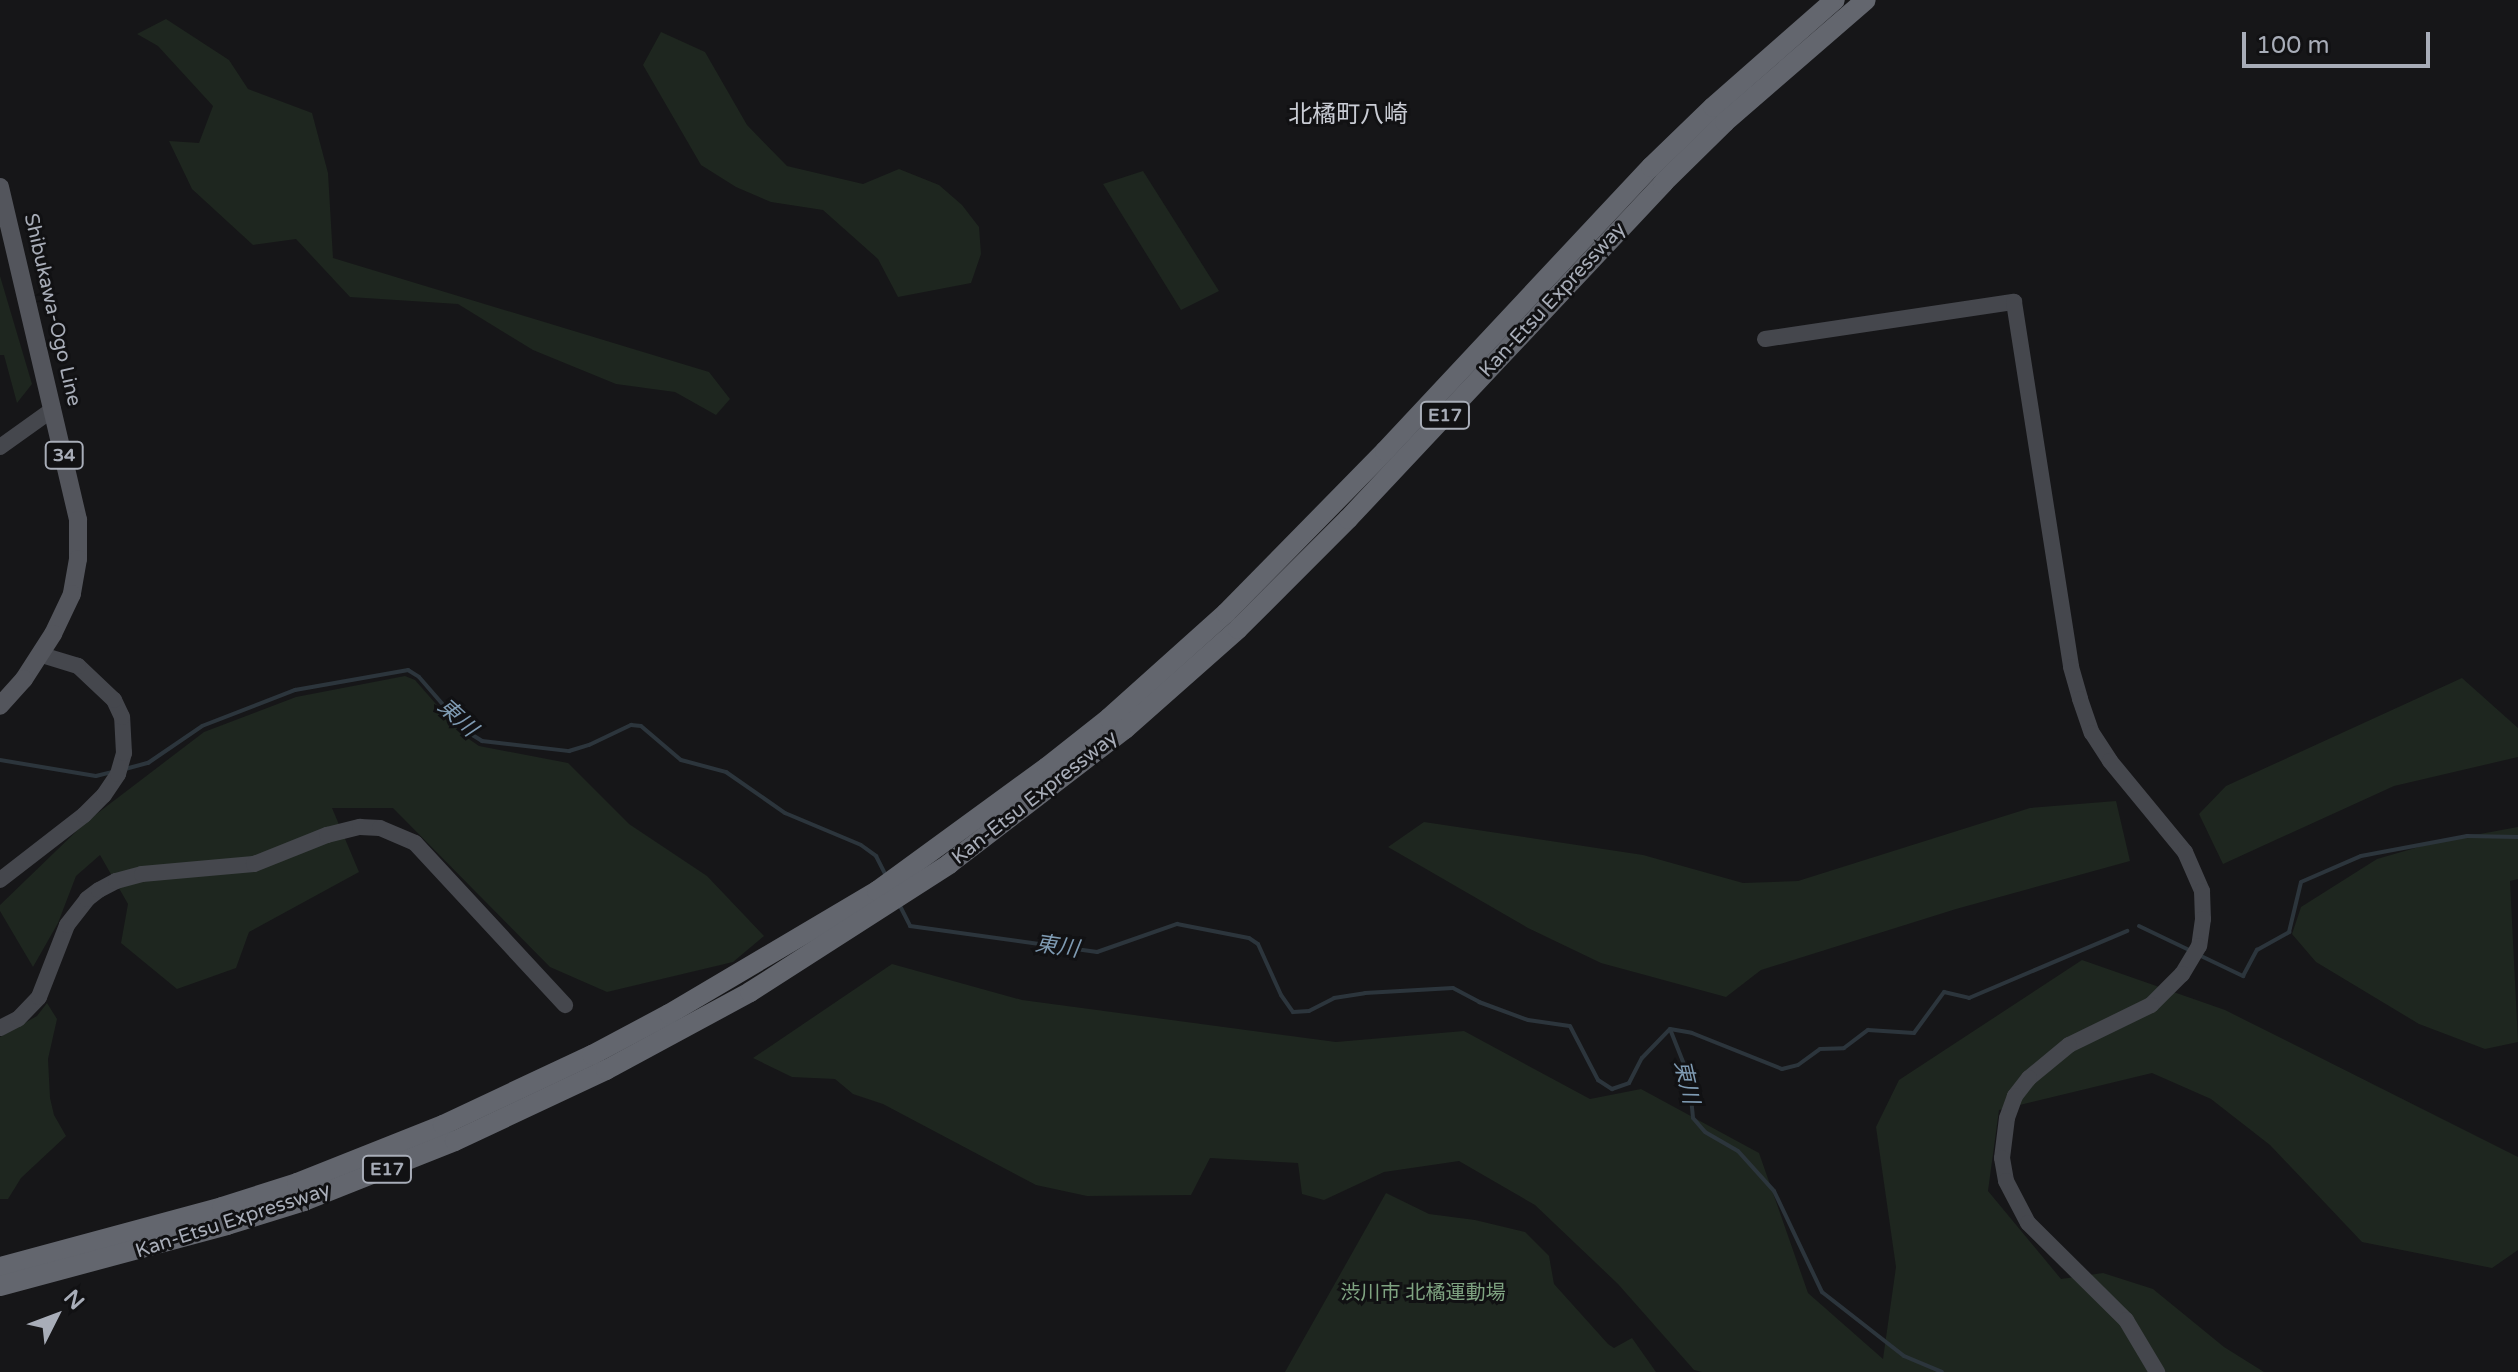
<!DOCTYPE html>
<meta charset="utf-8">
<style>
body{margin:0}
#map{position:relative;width:2518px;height:1372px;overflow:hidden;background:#161618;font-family:"Varela Round","Noto Sans JP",sans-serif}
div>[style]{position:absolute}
.green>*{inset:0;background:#1e261f}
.stream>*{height:4px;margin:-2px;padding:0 2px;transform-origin:2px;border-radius:2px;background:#2c353c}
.secondary>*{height:16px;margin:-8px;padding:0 8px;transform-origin:8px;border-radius:8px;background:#45474d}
.primary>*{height:18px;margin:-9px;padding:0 9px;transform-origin:9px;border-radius:9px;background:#53555c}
.highway>*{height:20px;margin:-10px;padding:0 10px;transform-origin:10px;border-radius:10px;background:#63666e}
span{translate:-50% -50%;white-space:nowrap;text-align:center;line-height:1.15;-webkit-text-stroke:6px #111113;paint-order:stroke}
.shield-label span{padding:2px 6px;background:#111113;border:2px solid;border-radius:6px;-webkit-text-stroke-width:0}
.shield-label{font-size:18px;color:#a8adb8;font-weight:700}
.street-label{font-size:20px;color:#a8adb8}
.park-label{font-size:20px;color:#7fa381}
.water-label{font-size:22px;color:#7f9bb3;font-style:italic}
.quarter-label{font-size:24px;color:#c9ccd4}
.north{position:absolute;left:16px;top:1276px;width:80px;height:80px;-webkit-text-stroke:6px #111113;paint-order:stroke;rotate:48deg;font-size:22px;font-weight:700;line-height:32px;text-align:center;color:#a8adb8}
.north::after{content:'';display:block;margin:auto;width:28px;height:36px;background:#a8adb8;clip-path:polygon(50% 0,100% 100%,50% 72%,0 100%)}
.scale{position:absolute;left:2242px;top:32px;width:188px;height:36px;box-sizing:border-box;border:4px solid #a8adb8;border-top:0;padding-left:10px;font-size:24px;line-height:28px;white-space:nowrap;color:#a8adb8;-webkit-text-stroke:6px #111113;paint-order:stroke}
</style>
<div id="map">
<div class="green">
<div style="clip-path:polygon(166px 19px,229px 60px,248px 89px,312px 113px,328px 173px,333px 258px,709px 372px,730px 399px,716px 415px,675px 392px,616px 384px,533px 350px,458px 304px,350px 297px,296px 239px,253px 245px,192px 189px,169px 141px,199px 143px,213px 106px,158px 46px,137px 34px)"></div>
<div style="clip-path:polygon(661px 32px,705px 52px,747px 125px,787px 166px,863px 184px,899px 169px,939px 185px,962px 205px,979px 227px,981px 254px,971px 283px,898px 297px,878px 259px,823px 210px,771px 202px,736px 187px,701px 165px,643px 65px)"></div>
<div style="clip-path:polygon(1143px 171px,1219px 291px,1181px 310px,1103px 184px)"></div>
<div style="clip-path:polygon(0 276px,32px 384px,17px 403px,4px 355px,0 355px)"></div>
<div style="clip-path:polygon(405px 676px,415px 680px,463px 735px,479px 746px,568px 763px,629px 824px,707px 876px,764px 936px,733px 962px,607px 992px,550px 967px,393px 808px,332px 808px,359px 872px,249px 932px,236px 968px,177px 989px,121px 943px,128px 904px,100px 855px,76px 876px,58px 923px,33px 967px,0 911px,0 905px,86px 822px,204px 732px,296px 697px)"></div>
<div style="clip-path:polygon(2462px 678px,2518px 728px,2518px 757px,2394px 786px,2223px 864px,2199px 814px,2226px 786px)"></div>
<div style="clip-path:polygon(2116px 801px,2130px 861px,1956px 909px,1761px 970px,1726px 997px,1601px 963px,1528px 928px,1388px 847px,1424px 822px,1643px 855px,1743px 883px,1798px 881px,2030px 808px)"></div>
<div style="clip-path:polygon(2518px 827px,2518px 879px,2510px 881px,2518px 1042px,2485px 1049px,2419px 1024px,2316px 962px,2292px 934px,2301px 907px,2377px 859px,2436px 842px)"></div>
<div style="clip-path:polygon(2082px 960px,2225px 1010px,2518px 1157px,2518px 1250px,2492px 1268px,2362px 1242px,2270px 1145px,2211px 1099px,2152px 1073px,1999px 1110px,1988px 1191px,2061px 1279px,2103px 1273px,2153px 1289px,2224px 1347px,2264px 1372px,1702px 1372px,1694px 1370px,1618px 1284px,1535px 1205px,1459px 1161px,1384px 1172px,1324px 1200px,1302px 1194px,1298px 1163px,1210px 1158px,1191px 1195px,1087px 1196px,1036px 1185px,883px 1104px,853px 1094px,835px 1079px,792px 1077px,753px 1058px,892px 964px,1022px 1000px,1336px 1042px,1464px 1031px,1590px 1099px,1641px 1089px,1759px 1153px,1808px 1293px,1883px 1359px,1896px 1267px,1876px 1127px,1899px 1080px)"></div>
<div style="clip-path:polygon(47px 1003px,57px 1019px,48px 1059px,50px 1098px,54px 1115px,66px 1136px,21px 1178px,8px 1199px,0 1199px,0 1037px,37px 1016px)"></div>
<div style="clip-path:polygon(1386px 1193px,1429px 1214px,1475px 1220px,1525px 1232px,1549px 1256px,1554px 1284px,1608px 1344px,1614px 1348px,1632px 1338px,1656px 1372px,1285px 1372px)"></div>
</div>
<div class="stream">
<div style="left:0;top:760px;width:97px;rotate:9.5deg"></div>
<div style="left:96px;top:776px;width:16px;rotate:-14deg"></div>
<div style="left:125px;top:769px;width:24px;rotate:-15deg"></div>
<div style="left:148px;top:763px;width:65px;rotate:-34.4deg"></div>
<div style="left:202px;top:726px;width:100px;rotate:-21.2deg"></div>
<div style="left:295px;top:690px;width:115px;rotate:-10deg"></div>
<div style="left:408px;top:670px;width:13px;rotate:32deg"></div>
<div style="left:419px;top:677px;width:72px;rotate:49deg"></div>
<div style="left:466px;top:731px;width:19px;rotate:32deg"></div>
<div style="left:482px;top:741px;width:88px;rotate:6.6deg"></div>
<div style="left:569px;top:751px;width:21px;rotate:-17deg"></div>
<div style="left:589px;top:745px;width:47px;rotate:-25.5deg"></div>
<div style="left:631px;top:725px;width:10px;rotate:6deg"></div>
<div style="left:641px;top:726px;width:52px;rotate:40.4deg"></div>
<div style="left:681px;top:760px;width:47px;rotate:14.9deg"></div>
<div style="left:726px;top:772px;width:72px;rotate:34.8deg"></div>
<div style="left:785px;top:813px;width:82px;rotate:22.8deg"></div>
<div style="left:861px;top:845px;width:19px;rotate:36deg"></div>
<div style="left:876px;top:856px;width:22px;rotate:63deg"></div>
<div style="left:898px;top:902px;width:27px;rotate:63deg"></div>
<div style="left:910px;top:926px;width:189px;rotate:7.9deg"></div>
<div style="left:1097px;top:952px;width:85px;rotate:-19.3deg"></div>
<div style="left:1177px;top:924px;width:73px;rotate:11deg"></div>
<div style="left:1249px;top:938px;width:11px;rotate:34deg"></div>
<div style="left:1258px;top:944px;width:56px;rotate:65.7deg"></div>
<div style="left:1281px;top:995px;width:21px;rotate:55deg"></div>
<div style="left:1293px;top:1012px;width:16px;rotate:-4deg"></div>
<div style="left:1309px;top:1011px;width:28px;rotate:-27deg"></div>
<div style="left:1334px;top:998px;width:31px;rotate:-9deg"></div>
<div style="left:1365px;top:993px;width:88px;rotate:-3.3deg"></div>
<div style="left:1453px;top:988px;width:30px;rotate:28deg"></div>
<div style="left:1479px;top:1002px;width:52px;rotate:20.2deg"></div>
<div style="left:1528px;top:1020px;width:42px;rotate:8.1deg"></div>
<div style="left:1570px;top:1026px;width:61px;rotate:62.6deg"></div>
<div style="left:1598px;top:1080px;width:17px;rotate:33deg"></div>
<div style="left:1612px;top:1089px;width:18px;rotate:-19deg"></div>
<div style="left:1629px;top:1083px;width:28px;rotate:-63deg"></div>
<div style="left:1642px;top:1058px;width:40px;rotate:-46deg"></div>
<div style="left:2139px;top:926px;width:55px;rotate:25.6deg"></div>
<div style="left:2201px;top:956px;width:47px;rotate:25.5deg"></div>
<div style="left:2243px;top:976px;width:30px;rotate:-62deg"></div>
<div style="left:2257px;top:950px;width:37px;rotate:-29deg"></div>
<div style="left:2289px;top:932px;width:51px;rotate:-76.5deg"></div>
<div style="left:2301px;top:882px;width:65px;rotate:-23.4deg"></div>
<div style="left:2361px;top:856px;width:108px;rotate:-10.7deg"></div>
<div style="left:2467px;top:836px;width:51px;rotate:1.1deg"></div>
<div style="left:1670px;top:1029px;width:22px;rotate:10deg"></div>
<div style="left:1692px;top:1033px;width:97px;rotate:21.8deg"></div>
<div style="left:1782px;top:1069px;width:16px;rotate:-14deg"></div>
<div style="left:1798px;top:1065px;width:27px;rotate:-36deg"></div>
<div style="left:1820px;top:1049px;width:24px;rotate:-2deg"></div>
<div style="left:1844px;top:1048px;width:30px;rotate:-37deg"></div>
<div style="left:1868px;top:1030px;width:46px;rotate:3.7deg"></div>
<div style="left:1914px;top:1033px;width:51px;rotate:-53.8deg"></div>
<div style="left:1944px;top:992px;width:26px;rotate:13deg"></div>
<div style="left:1969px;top:998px;width:172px;rotate:-23deg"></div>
<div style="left:1670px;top:1029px;width:52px;rotate:68.4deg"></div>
<div style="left:1689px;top:1077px;width:41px;rotate:84.4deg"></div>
<div style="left:1693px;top:1118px;width:18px;rotate:49deg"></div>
<div style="left:1705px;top:1132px;width:38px;rotate:30deg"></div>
<div style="left:1738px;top:1151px;width:54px;rotate:48deg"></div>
<div style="left:1774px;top:1191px;width:112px;rotate:64.6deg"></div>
<div style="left:1822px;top:1292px;width:104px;rotate:38deg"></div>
<div style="left:1904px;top:1356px;width:41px;rotate:22.8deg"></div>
</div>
<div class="secondary">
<div style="left:1765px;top:339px;width:252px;rotate:-8.5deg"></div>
<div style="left:2014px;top:302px;width:369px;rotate:81.1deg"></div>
<div style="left:2071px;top:667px;width:33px;rotate:74deg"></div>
<div style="left:2080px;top:699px;width:36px;rotate:71deg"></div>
<div style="left:2092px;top:733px;width:33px;rotate:57deg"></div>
<div style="left:2110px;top:761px;width:118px;rotate:50.5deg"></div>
<div style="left:2185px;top:852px;width:43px;rotate:66.4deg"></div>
<div style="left:2202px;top:891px;width:28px;rotate:88deg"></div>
<div style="left:2203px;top:919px;width:27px;rotate:98deg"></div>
<div style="left:2199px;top:946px;width:33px;rotate:121deg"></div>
<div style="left:2182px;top:974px;width:44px;rotate:135deg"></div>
<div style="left:2151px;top:1005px;width:91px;rotate:154deg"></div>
<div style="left:2069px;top:1045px;width:52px;rotate:140.5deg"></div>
<div style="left:2029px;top:1078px;width:23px;rotate:128deg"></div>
<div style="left:2015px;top:1096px;width:23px;rotate:110deg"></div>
<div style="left:2007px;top:1118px;width:40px;rotate:97.1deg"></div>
<div style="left:2002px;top:1158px;width:23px;rotate:80deg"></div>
<div style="left:2006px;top:1181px;width:47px;rotate:62.4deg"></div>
<div style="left:2028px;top:1223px;width:138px;rotate:44.7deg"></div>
<div style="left:2126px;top:1320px;width:61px;rotate:59.2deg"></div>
<div style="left:0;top:447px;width:65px;rotate:-35.6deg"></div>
<div style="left:0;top:880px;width:106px;rotate:-37.7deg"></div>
<div style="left:84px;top:815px;width:28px;rotate:-45deg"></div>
<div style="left:104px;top:795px;width:25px;rotate:-56deg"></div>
<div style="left:118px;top:774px;width:22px;rotate:-74deg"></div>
<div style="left:124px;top:753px;width:36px;rotate:-93deg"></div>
<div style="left:122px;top:717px;width:19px;rotate:-115deg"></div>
<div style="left:114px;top:700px;width:50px;rotate:-136.6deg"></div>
<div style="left:78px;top:666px;width:39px;rotate:-163deg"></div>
<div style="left:0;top:1028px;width:20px;rotate:-27deg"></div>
<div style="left:18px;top:1019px;width:30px;rotate:-46deg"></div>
<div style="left:39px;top:997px;width:77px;rotate:-68.7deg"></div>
<div style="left:67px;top:925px;width:33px;rotate:-52deg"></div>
<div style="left:87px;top:899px;width:15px;rotate:-37deg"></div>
<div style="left:99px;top:890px;width:19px;rotate:-28deg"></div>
<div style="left:116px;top:881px;width:27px;rotate:-15deg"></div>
<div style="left:142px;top:874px;width:112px;rotate:-5.1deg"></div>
<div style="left:254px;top:864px;width:79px;rotate:-21.7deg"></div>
<div style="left:327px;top:835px;width:34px;rotate:-14deg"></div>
<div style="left:360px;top:827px;width:20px;rotate:3deg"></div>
<div style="left:380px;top:828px;width:38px;rotate:23deg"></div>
<div style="left:415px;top:843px;width:221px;rotate:47.2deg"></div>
</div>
<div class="primary">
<div style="left:0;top:187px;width:342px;rotate:76.8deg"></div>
<div style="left:78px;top:520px;width:39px;rotate:90deg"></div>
<div style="left:78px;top:559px;width:36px;rotate:100deg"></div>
<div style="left:72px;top:594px;width:44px;rotate:115.4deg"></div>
<div style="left:53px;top:634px;width:54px;rotate:122.8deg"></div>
<div style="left:24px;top:679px;width:36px;rotate:132deg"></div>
</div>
<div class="highway">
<div style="left:0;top:1267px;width:230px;rotate:-15.1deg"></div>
<div style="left:222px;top:1207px;width:79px;rotate:-17.7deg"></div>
<div style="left:297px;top:1183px;width:157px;rotate:-21.7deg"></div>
<div style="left:443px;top:1125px;width:165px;rotate:-25.2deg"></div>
<div style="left:592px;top:1055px;width:87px;rotate:-28deg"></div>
<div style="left:669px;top:1014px;width:242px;rotate:-30.6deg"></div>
<div style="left:877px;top:891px;width:210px;rotate:-36.1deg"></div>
<div style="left:1047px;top:767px;width:79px;rotate:-38.3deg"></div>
<div style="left:1109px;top:718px;width:157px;rotate:-41.9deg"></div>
<div style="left:1226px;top:613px;width:227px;rotate:-45.5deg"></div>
<div style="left:1385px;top:451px;width:389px;rotate:-46.9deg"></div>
<div style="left:1651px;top:167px;width:86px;rotate:-44.1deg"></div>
<div style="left:1713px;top:107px;width:162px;rotate:-41.3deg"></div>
<div style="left:0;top:1286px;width:235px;rotate:-15deg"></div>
<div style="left:227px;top:1225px;width:81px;rotate:-17.3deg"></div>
<div style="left:304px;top:1201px;width:162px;rotate:-21.7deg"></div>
<div style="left:455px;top:1141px;width:167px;rotate:-25.2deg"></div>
<div style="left:606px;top:1070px;width:164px;rotate:-28.4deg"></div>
<div style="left:750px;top:992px;width:237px;rotate:-32.7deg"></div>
<div style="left:949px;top:864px;width:222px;rotate:-37.5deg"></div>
<div style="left:1125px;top:729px;width:151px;rotate:-41.5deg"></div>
<div style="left:1238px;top:629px;width:156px;rotate:-45deg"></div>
<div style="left:1348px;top:519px;width:461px;rotate:-46.8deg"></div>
<div style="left:1663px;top:183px;width:87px;rotate:-44.5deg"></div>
<div style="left:1725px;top:122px;width:186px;rotate:-40.9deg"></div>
</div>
<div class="shield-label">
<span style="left:1445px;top:415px">E17</span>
<span style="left:64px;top:455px">34</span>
<span style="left:387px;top:1169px">E17</span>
</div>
<div class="street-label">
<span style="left:1553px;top:300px;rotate:-47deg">Kan-Etsu Expressway</span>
<span style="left:52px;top:310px;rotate:77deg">Shibukawa-Ogo Line</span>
<span style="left:1035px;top:798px;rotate:-38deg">Kan-Etsu Expressway</span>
<span style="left:233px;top:1221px;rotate:-18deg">Kan-Etsu Expressway</span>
</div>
<div class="park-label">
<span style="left:1423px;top:1293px">渋川市 北橘運動場</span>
</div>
<div class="water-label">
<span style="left:457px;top:718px;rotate:42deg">東川</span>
<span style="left:1057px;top:947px;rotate:8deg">東川</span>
<span style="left:1686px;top:1082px;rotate:77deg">東川</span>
</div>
<div class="quarter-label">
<span style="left:1348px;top:115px">北橘町八崎</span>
</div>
<div class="north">N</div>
<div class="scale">100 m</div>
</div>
